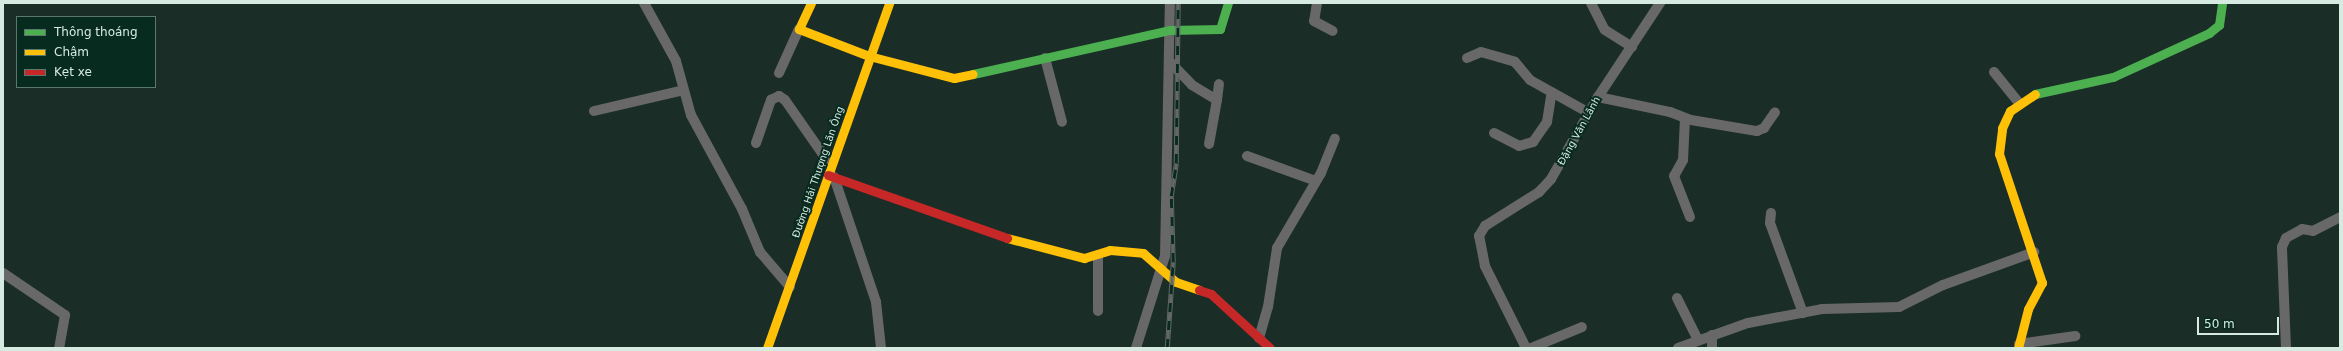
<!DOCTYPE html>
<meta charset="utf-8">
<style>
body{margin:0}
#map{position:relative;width:2343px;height:351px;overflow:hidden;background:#1b2d27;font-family:"DejaVu Sans",sans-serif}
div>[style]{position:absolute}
.street>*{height:10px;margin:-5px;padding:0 5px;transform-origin:5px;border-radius:5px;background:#686868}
.fast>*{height:9px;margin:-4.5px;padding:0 4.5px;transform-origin:4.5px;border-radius:4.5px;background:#4caf50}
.slow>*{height:9px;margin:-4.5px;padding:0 4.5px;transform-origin:4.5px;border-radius:4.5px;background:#ffc107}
.jam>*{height:9px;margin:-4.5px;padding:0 4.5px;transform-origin:4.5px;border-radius:4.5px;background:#c62828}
.rail>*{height:4.5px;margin-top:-2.25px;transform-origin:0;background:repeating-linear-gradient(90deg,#082b20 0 9px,#616866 0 18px);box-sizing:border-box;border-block:1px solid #616866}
span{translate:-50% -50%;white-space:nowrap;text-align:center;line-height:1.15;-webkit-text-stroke:4px #082b20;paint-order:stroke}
.street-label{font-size:10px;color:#d7eae2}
.frame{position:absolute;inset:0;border:4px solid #d7eae2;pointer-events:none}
.legend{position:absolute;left:16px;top:16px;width:140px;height:72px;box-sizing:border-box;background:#082b20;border:1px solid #5b776e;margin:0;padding:5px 7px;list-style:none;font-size:12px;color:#d7eae2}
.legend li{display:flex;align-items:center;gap:8px;height:20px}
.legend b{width:20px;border:1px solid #5b776e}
.scale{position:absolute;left:2197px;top:317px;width:82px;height:18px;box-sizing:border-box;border:2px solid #d7eae2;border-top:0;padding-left:5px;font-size:12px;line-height:14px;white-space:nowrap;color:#d7eae2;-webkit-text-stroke:3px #082b20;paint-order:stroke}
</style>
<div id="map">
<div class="street">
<div style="left:644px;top:3px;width:66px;rotate:61.1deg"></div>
<div style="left:676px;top:61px;width:56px;rotate:74.5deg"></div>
<div style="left:691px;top:115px;width:107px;rotate:61.5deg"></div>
<div style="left:742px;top:209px;width:47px;rotate:67.3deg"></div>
<div style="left:760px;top:252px;width:46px;rotate:49.4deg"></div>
<div style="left:1317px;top:3px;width:18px;rotate:99deg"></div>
<div style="left:1314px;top:21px;width:21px;rotate:28deg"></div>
<div style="left:1591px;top:3px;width:30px;rotate:63deg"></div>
<div style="left:1605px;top:30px;width:32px;rotate:32deg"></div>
<div style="left:1045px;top:58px;width:66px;rotate:75.1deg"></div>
<div style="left:1467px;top:58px;width:15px;rotate:-23deg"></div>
<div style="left:1481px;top:52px;width:35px;rotate:16deg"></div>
<div style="left:1515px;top:62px;width:23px;rotate:50deg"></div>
<div style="left:1530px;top:80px;width:68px;rotate:29.2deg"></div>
<div style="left:1169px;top:61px;width:33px;rotate:46deg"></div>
<div style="left:1192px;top:85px;width:29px;rotate:31deg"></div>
<div style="left:1217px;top:100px;width:16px;rotate:-83deg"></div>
<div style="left:1994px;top:72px;width:40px;rotate:51deg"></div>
<div style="left:779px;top:73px;width:48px;rotate:-65.6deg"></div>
<div style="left:1598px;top:97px;width:74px;rotate:11.8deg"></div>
<div style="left:1670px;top:112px;width:22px;rotate:21deg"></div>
<div style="left:1691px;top:120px;width:67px;rotate:9.5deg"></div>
<div style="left:1757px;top:131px;width:8px;rotate:-23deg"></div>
<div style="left:1764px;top:128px;width:19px;rotate:-55deg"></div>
<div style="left:594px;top:111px;width:92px;rotate:-13.1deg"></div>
<div style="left:1685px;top:118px;width:42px;rotate:92.7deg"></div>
<div style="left:1683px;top:160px;width:18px;rotate:119deg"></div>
<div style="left:1674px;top:176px;width:44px;rotate:68.7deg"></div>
<div style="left:1494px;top:133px;width:28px;rotate:27deg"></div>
<div style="left:1519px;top:146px;width:15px;rotate:-16deg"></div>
<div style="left:1533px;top:142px;width:24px;rotate:-55deg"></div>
<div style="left:1547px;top:122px;width:30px;rotate:-81deg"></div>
<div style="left:756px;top:143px;width:46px;rotate:-70.8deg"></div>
<div style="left:771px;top:100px;width:9px;rotate:-27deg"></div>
<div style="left:779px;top:96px;width:7px;rotate:34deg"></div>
<div style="left:785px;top:100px;width:80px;rotate:55.1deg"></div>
<div style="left:1209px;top:144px;width:45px;rotate:-79.7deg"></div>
<div style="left:1247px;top:156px;width:73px;rotate:19.9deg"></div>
<div style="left:834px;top:177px;width:132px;rotate:71.4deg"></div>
<div style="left:876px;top:302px;width:46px;rotate:83.8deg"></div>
<div style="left:1771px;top:213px;width:10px;rotate:96deg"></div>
<div style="left:1770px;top:223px;width:96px;rotate:69.9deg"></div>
<div style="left:1098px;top:256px;width:55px;rotate:90deg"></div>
<div style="left:3px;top:273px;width:75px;rotate:34.1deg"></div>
<div style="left:65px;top:315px;width:34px;rotate:100deg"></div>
<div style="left:1677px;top:298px;width:47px;rotate:63.4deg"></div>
<div style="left:1259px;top:338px;width:32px;rotate:-74deg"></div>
<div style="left:1268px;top:307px;width:60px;rotate:-81.3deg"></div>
<div style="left:1277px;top:248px;width:87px;rotate:-59.6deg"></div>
<div style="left:1321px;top:173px;width:37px;rotate:-68deg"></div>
<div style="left:2019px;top:344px;width:57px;rotate:-8.1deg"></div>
<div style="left:1136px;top:348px;width:96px;rotate:-72.5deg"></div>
<div style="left:1165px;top:256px;width:253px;rotate:-88.9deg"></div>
<div style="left:1526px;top:348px;width:92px;rotate:-116.6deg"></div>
<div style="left:1485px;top:266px;width:31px;rotate:-101deg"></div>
<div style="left:1479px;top:236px;width:12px;rotate:-59deg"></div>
<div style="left:1485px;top:226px;width:64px;rotate:-32.2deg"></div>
<div style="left:1539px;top:192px;width:18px;rotate:-47deg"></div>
<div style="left:1551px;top:179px;width:95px;rotate:-60.2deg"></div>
<div style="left:1598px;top:97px;width:113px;rotate:-56.6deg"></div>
<div style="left:1531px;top:348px;width:55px;rotate:-22.4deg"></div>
<div style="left:1678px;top:348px;width:74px;rotate:-19.7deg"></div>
<div style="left:1748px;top:323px;width:75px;rotate:-10.7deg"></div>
<div style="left:1822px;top:309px;width:77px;rotate:-1.5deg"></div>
<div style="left:1899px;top:307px;width:49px;rotate:-26.6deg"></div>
<div style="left:1943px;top:285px;width:97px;rotate:-19.9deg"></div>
<div style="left:1712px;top:348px;width:13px;rotate:-90deg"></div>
<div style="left:2286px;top:348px;width:101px;rotate:-92.3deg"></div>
<div style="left:2282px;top:247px;width:10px;rotate:-66deg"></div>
<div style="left:2286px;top:238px;width:18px;rotate:-29deg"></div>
<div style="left:2302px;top:229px;width:11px;rotate:10deg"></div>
<div style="left:2313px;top:231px;width:30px;rotate:-27deg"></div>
</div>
<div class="fast">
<div style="left:973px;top:74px;width:202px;rotate:-12.6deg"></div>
<div style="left:1170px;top:30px;width:50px;rotate:-1.1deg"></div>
<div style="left:1220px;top:29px;width:27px;rotate:-73deg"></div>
<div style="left:2035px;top:94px;width:80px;rotate:-12.3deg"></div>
<div style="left:2113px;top:77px;width:106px;rotate:-24.6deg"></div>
<div style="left:2209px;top:33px;width:13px;rotate:-39deg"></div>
<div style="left:2219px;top:25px;width:22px;rotate:-82deg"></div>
</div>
<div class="slow">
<div style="left:811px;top:3px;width:29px;rotate:115deg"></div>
<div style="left:799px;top:29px;width:75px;rotate:21.1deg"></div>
<div style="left:869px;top:56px;width:88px;rotate:14.5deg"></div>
<div style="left:954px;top:78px;width:19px;rotate:-12deg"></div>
<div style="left:1007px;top:238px;width:80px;rotate:14.6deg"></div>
<div style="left:1084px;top:258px;width:27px;rotate:-17deg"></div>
<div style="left:1110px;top:250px;width:33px;rotate:5deg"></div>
<div style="left:1143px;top:253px;width:44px;rotate:41.3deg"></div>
<div style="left:1176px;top:282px;width:24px;rotate:19deg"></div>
<div style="left:767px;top:348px;width:366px;rotate:-70.5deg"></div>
<div style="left:2018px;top:348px;width:40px;rotate:-75.6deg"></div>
<div style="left:2028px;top:309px;width:30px;rotate:-62deg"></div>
<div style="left:2042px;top:283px;width:136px;rotate:-108.4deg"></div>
<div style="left:1999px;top:154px;width:26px;rotate:-83deg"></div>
<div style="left:2002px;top:128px;width:19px;rotate:-65deg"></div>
<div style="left:2010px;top:111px;width:30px;rotate:-34deg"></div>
</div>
<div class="jam">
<div style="left:828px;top:175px;width:190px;rotate:19.4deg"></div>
<div style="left:1199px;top:290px;width:13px;rotate:18deg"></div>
<div style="left:1211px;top:294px;width:80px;rotate:42.5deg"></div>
</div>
<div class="rail">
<div style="left:1167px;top:348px;width:86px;rotate:-86deg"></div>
<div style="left:1173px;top:262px;width:66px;rotate:-91.7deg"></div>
<div style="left:1171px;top:196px;width:33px;rotate:-81deg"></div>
<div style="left:1176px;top:163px;width:160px;rotate:-89.3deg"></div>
</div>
<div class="street-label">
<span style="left:1579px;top:131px;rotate:-61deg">Đặng Văn Lãnh</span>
<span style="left:818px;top:172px;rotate:-71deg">Đường Hải Thượng Lãn Ông</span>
</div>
<div class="frame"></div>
<ul class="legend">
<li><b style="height:5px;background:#4caf50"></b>Thông thoáng</li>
<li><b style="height:5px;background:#ffc107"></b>Chậm</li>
<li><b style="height:5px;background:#c62828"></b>Kẹt xe</li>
</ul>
<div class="scale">50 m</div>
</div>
